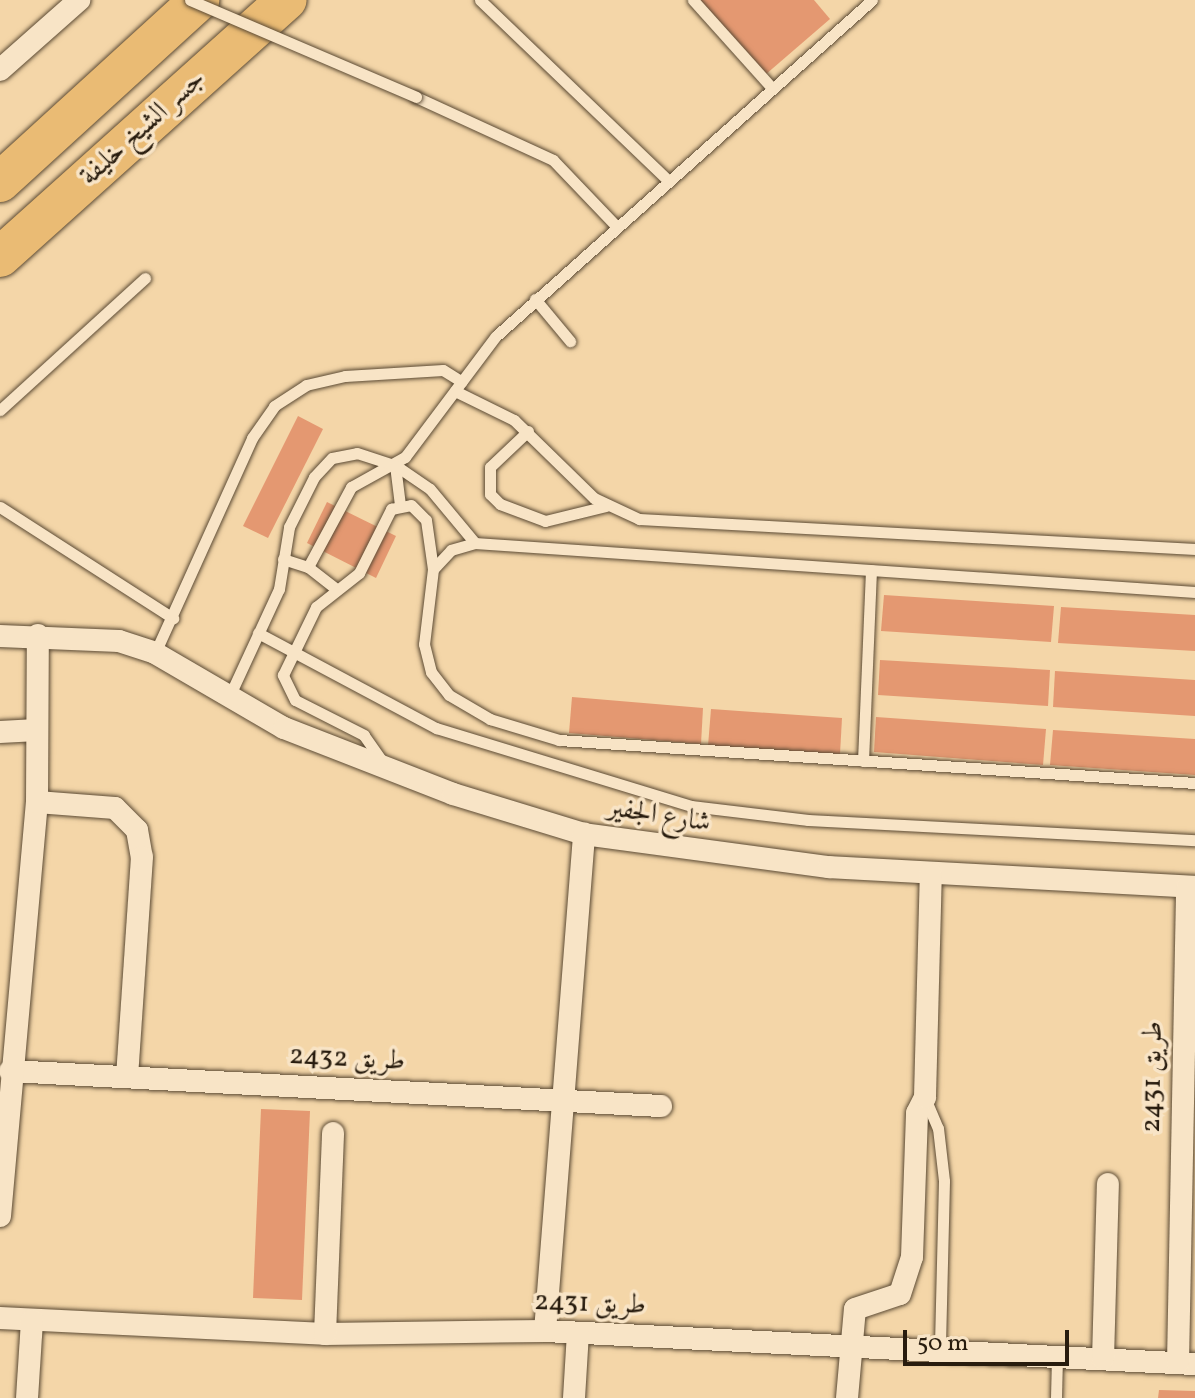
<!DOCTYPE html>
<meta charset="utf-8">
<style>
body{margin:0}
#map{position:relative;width:1195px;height:1398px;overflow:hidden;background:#f4d6a8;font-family:Vollkorn,Amiri,serif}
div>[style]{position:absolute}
.building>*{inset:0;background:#e49871}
.roads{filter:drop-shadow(0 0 2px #5b4a34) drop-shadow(0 0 2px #5b4a34)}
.service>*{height:11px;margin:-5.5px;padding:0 5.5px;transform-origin:5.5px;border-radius:5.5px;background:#f8e4c6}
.minor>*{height:22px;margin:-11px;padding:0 11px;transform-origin:11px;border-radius:11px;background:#f8e4c6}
.motorway>*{height:40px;margin:-20px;padding:0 20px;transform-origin:20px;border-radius:20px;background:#eabb74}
.bridges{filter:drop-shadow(0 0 2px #5b4a34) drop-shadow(0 0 2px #5b4a34)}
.service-bridge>*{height:11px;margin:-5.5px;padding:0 5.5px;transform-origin:5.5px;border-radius:5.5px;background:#f8e4c6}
span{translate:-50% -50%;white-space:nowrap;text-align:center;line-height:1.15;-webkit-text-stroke:7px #f8e4c6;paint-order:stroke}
.street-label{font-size:28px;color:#281c0e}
.scale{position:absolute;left:903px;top:1330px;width:166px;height:36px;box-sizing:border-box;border:4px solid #281c0e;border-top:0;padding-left:10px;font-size:24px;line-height:28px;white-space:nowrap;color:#281c0e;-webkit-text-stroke:6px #f8e4c6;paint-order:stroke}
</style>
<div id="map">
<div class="building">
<div style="clip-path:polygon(699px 0,814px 0,830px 19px,765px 75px)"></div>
<div style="clip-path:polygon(298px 416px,323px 429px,268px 538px,243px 526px)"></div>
<div style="clip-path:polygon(327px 502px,396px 536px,376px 578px,307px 543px)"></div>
<div style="clip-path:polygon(884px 595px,1054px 606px,1051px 642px,881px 631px)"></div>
<div style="clip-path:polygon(1061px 607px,1195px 615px,1195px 651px,1058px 643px)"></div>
<div style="clip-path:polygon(880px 660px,1050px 670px,1048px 706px,878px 695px)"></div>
<div style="clip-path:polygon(1055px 671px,1195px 680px,1195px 716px,1053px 707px)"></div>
<div style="clip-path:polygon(572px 697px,703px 708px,701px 744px,569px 733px)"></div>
<div style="clip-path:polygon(711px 709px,842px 718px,840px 754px,708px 746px)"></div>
<div style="clip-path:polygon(876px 717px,1046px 729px,1043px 765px,874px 752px)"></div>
<div style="clip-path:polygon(1053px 730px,1195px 739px,1195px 775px,1050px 765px)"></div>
<div style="clip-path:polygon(261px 1109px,310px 1111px,302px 1300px,253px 1298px)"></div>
<div style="clip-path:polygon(1159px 1390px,1195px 1391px,1195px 1398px,1158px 1398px)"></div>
</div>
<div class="roads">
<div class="service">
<div style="left:480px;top:0;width:260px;rotate:43.8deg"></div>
<div style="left:693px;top:0;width:118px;rotate:48.1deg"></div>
<div style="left:416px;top:97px;width:151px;rotate:24.7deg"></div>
<div style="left:553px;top:160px;width:91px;rotate:46.3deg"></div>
<div style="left:535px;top:299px;width:55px;rotate:50.2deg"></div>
<div style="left:455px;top:391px;width:66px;rotate:26.2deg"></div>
<div style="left:514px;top:420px;width:112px;rotate:44.3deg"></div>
<div style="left:594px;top:498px;width:50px;rotate:25deg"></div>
<div style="left:639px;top:519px;width:557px;rotate:3.09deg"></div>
<div style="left:0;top:410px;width:196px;rotate:-42.3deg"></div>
<div style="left:528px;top:431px;width:52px;rotate:136.5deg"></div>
<div style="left:490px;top:467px;width:27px;rotate:90deg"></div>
<div style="left:490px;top:494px;width:14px;rotate:45deg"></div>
<div style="left:500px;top:504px;width:48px;rotate:20.7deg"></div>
<div style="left:545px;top:521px;width:63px;rotate:-13.8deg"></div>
<div style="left:395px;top:465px;width:40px;rotate:82.9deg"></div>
<div style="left:0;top:507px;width:206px;rotate:32.7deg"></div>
<div style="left:283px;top:559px;width:26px;rotate:18deg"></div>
<div style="left:308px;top:567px;width:36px;rotate:38deg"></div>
<div style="left:308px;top:567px;width:91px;rotate:-61.7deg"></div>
<div style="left:351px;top:487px;width:62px;rotate:-29.1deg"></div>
<div style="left:405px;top:457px;width:151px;rotate:-53.1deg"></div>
<div style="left:496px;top:336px;width:504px;rotate:-41.78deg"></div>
<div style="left:1195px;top:592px;width:722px;rotate:-176.11deg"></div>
<div style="left:475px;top:543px;width:25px;rotate:164deg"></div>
<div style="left:451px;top:550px;width:26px;rotate:133deg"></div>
<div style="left:433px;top:569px;width:76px;rotate:96.8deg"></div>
<div style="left:424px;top:644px;width:29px;rotate:76deg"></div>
<div style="left:431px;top:672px;width:29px;rotate:52deg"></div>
<div style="left:449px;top:695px;width:48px;rotate:30.3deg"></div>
<div style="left:490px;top:719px;width:72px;rotate:16.9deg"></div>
<div style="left:559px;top:740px;width:637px;rotate:3.87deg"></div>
<div style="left:258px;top:633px;width:202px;rotate:28.1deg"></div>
<div style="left:436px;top:728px;width:267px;rotate:17deg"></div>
<div style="left:691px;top:806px;width:118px;rotate:6.8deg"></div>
<div style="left:808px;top:820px;width:388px;rotate:3deg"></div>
<div style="left:155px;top:653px;width:236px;rotate:-65.7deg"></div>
<div style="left:252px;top:438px;width:39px;rotate:-55deg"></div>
<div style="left:274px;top:406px;width:38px;rotate:-33deg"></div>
<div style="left:306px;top:385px;width:40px;rotate:-13deg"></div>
<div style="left:345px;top:376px;width:98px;rotate:-3.5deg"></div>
<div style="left:443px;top:370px;width:22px;rotate:32deg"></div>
<div style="left:229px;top:697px;width:119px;rotate:-65.2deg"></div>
<div style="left:279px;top:589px;width:63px;rotate:-80.8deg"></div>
<div style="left:289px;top:527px;width:56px;rotate:-63.4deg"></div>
<div style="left:314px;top:477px;width:26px;rotate:-47deg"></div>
<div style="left:332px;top:458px;width:25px;rotate:-11deg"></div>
<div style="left:357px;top:453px;width:40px;rotate:18deg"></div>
<div style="left:395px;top:465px;width:42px;rotate:34.4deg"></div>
<div style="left:430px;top:489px;width:70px;rotate:50.2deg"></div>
<div style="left:863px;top:761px;width:191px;rotate:-87.6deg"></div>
<div style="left:384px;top:764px;width:35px;rotate:-125deg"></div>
<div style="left:364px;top:735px;width:77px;rotate:-153.1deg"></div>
<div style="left:295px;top:700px;width:28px;rotate:-116deg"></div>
<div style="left:283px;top:675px;width:76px;rotate:-64.1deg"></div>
<div style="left:316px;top:607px;width:55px;rotate:-38.3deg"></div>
<div style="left:359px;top:573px;width:72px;rotate:-63.4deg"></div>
<div style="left:391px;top:509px;width:20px;rotate:-11deg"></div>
<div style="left:411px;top:505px;width:21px;rotate:45deg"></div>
<div style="left:426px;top:520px;width:49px;rotate:81.9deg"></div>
<div style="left:925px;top:1098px;width:33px;rotate:67deg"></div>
<div style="left:938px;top:1128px;width:53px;rotate:83.5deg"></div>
<div style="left:944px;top:1181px;width:168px;rotate:91.4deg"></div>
<div style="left:1056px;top:1398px;width:42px;rotate:-88.6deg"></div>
</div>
<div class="minor">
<div style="left:0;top:70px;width:106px;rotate:-41.5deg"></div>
<div style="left:0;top:636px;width:119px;rotate:2.4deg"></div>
<div style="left:119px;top:641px;width:38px;rotate:18deg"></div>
<div style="left:155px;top:653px;width:149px;rotate:30.2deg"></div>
<div style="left:284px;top:728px;width:181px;rotate:21.3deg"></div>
<div style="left:453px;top:794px;width:137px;rotate:17deg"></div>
<div style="left:584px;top:834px;width:247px;rotate:7.7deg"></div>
<div style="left:829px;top:867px;width:367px;rotate:3.1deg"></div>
<div style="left:0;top:732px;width:37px;rotate:-3deg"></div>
<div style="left:37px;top:802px;width:78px;rotate:4.4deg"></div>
<div style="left:115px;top:808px;width:31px;rotate:45deg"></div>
<div style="left:137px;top:830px;width:27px;rotate:80deg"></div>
<div style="left:142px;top:857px;width:220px;rotate:93.9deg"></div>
<div style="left:10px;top:1071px;width:652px;rotate:3.08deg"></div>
<div style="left:0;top:1216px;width:416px;rotate:-84.9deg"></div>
<div style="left:37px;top:802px;width:167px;rotate:-89.7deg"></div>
<div style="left:0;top:1318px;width:325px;rotate:2.8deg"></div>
<div style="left:325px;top:1334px;width:220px;rotate:-0.8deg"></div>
<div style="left:545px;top:1331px;width:651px;rotate:2.91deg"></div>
<div style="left:545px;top:1331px;width:499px;rotate:-85.5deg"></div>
<div style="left:325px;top:1334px;width:201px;rotate:-87.7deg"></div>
<div style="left:1103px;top:1359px;width:175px;rotate:-88.4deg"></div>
<div style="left:1178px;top:1363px;width:476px;rotate:-88.9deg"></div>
<div style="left:27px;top:1398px;width:78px;rotate:-86.3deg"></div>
<div style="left:574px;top:1398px;width:65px;rotate:-86.5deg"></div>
<div style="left:847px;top:1398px;width:89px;rotate:-84.9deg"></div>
<div style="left:855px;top:1309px;width:47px;rotate:-18.4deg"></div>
<div style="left:900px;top:1294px;width:39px;rotate:-72deg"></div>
<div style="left:912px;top:1257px;width:144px;rotate:-88deg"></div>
<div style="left:917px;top:1113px;width:18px;rotate:-63deg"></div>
<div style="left:925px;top:1097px;width:223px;rotate:-88.5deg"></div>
</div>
<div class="motorway">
<div style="left:0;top:182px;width:270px;rotate:-42.4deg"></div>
<div style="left:0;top:257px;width:385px;rotate:-41.9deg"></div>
</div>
</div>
<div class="bridges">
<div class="service-bridge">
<div style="left:190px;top:0;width:246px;rotate:23.2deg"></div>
</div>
</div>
<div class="street-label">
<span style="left:143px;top:128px;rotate:-42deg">جسر الشيخ خليفة</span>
<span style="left:659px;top:816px;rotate:9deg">شارع الجفير</span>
<span style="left:347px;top:1059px;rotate:3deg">طريق 2432</span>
<span style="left:1153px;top:1077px;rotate:-89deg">طريق 2431</span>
<span style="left:590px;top:1304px;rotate:2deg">طريق 2431</span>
</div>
<div class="scale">50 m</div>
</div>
